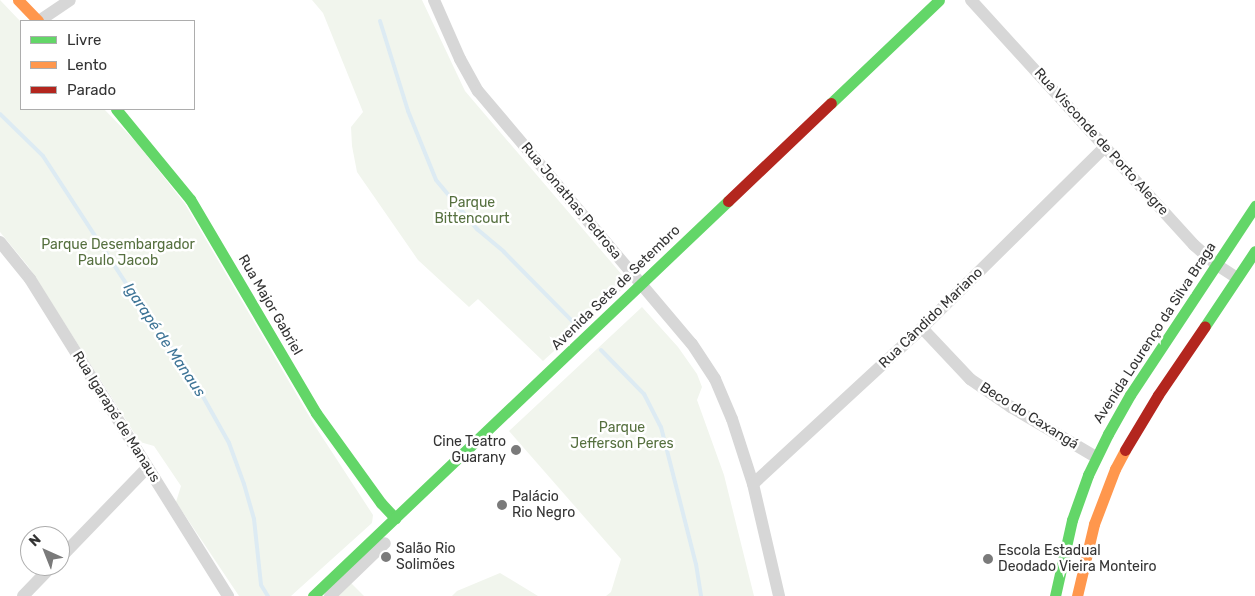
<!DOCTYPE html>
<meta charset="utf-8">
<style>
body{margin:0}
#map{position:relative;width:1255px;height:596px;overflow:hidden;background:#fff;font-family:Rubik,sans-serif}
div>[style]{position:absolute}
.green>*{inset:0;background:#f1f5ed}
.stream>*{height:4px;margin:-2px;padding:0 2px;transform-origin:2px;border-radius:2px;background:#ddebf3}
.street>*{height:12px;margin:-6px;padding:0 6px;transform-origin:6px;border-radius:6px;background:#d7d7d7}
.fast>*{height:11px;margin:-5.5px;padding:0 5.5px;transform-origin:5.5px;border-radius:5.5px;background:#63d668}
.slow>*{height:11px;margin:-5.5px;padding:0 5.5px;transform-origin:5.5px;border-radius:5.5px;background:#ff974d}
.jam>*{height:11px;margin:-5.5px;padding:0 5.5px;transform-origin:5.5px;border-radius:5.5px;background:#b3261e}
.dots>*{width:14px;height:14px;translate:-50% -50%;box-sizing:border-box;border:2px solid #fff;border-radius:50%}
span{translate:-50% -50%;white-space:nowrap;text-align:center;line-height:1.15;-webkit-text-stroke:5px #fff;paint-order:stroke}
.street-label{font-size:14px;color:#333}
.park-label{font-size:14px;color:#56703f}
.poi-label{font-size:14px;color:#333}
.right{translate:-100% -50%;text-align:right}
.left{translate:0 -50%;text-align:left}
.water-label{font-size:15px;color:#3f7597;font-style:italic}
.legend{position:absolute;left:20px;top:20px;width:175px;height:90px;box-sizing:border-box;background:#fff;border:1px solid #adadad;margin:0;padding:6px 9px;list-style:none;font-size:15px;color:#333}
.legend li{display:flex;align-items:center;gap:10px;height:25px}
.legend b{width:25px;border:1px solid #adadad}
.north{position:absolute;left:20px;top:526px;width:50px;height:50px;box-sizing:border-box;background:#fff;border:1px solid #adadad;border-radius:50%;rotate:316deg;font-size:14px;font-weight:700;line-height:20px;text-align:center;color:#333}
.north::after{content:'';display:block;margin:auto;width:18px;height:22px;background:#7a7a7a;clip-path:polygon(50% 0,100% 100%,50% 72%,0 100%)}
</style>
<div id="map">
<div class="green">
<div style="clip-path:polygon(0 0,21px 22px,21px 109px,104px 109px,137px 143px,185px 204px,315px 426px,373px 515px,372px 523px,291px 596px,239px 596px,176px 502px,181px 486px,154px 446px,140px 442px,28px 266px,0 232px)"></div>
<div style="clip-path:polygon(312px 0,422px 0,465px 91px,629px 283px,543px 361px,478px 299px,469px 307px,418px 260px,357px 172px,352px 146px,351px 127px,363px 112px,323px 13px)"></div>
<div style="clip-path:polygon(642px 307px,678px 347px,697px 374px,702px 387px,697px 400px,724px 475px,754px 596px,606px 596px,611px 592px,621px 559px,509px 431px)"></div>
<div style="clip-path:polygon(500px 573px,538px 596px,452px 596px,457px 591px)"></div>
<div style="clip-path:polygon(350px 582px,364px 596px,335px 596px)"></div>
</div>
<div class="stream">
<div style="left:380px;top:21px;width:94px;rotate:72.7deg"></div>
<div style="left:408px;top:111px;width:74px;rotate:67.9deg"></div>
<div style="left:436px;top:180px;width:64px;rotate:50.1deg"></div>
<div style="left:477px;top:229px;width:35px;rotate:40deg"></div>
<div style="left:504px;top:252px;width:101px;rotate:45.4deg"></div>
<div style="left:0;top:114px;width:60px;rotate:44.3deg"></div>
<div style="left:43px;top:156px;width:174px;rotate:56.9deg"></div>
<div style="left:138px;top:302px;width:92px;rotate:54.2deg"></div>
<div style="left:192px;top:377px;width:76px;rotate:60.7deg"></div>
<div style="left:229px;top:443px;width:44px;rotate:69.9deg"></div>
<div style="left:244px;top:484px;width:36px;rotate:74deg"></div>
<div style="left:254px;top:519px;width:66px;rotate:83.9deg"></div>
<div style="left:261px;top:585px;width:13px;rotate:58deg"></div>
<div style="left:601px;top:350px;width:62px;rotate:45.7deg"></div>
<div style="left:644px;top:394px;width:37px;rotate:63deg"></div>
<div style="left:661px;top:427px;width:141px;rotate:75.7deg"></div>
<div style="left:696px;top:564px;width:32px;rotate:81deg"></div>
</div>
<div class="street">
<div style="left:434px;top:0;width:64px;rotate:66.2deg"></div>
<div style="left:460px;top:59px;width:37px;rotate:61deg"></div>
<div style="left:478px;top:91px;width:331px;rotate:49.8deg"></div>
<div style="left:692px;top:344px;width:42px;rotate:56.7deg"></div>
<div style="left:715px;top:379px;width:43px;rotate:67deg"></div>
<div style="left:732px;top:419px;width:68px;rotate:72.1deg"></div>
<div style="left:753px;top:484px;width:115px;rotate:76.9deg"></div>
<div style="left:971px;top:0;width:331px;rotate:47.7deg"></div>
<div style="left:1194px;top:245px;width:30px;rotate:41deg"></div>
<div style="left:1217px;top:265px;width:24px;rotate:33deg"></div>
<div style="left:39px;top:21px;width:37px;rotate:-34deg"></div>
<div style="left:0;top:242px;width:48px;rotate:51deg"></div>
<div style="left:30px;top:279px;width:374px;rotate:58deg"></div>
<div style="left:922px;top:328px;width:70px;rotate:46.7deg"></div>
<div style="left:970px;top:379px;width:50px;rotate:34.3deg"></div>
<div style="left:1011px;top:407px;width:99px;rotate:30.5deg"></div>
<div style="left:753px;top:484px;width:230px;rotate:-42.7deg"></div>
<div style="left:922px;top:328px;width:257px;rotate:-44.7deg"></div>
<div style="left:60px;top:558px;width:125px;rotate:-46deg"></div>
<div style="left:23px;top:596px;width:42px;rotate:-46deg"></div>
<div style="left:330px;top:596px;width:76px;rotate:-43.9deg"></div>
</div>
<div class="fast">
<div style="left:831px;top:103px;width:149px;rotate:-43.6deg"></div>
<div style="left:116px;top:109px;width:117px;rotate:50.6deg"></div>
<div style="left:190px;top:199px;width:248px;rotate:59.5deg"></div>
<div style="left:316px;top:413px;width:111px;rotate:54.2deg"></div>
<div style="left:381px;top:503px;width:21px;rotate:47deg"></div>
<div style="left:1205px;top:326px;width:90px;rotate:-56.3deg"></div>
<div style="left:313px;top:596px;width:573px;rotate:-43.59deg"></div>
<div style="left:1055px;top:596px;width:78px;rotate:-77.4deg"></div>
<div style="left:1072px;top:520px;width:48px;rotate:-70.4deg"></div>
<div style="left:1088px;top:475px;width:46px;rotate:-64deg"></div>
<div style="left:1108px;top:434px;width:45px;rotate:-60.6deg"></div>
<div style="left:1130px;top:395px;width:227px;rotate:-56.5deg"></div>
</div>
<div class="slow">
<div style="left:18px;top:0;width:29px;rotate:46deg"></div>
<div style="left:1077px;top:596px;width:74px;rotate:-76.7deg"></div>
<div style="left:1094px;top:524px;width:59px;rotate:-69.1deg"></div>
<div style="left:1115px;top:469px;width:21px;rotate:-62deg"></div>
</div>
<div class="jam">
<div style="left:728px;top:201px;width:142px;rotate:-43.6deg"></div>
<div style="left:1125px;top:450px;width:64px;rotate:-59deg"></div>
<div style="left:1158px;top:395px;width:83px;rotate:-55.7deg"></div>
</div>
<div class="dots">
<div style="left:516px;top:450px;background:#7a7a7a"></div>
<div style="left:502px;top:505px;background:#7a7a7a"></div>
<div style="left:386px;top:557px;background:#7a7a7a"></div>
<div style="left:988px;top:559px;background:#7a7a7a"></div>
</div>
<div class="street-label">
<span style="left:1101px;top:142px;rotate:48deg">Rua Visconde de Porto Alegre</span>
<span style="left:571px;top:201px;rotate:50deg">Rua Jonathas Pedrosa</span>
<span style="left:616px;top:288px;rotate:-44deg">Avenida Sete de Setembro</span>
<span style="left:270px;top:305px;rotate:60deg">Rua Major Gabriel</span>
<span style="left:931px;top:318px;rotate:-44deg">Rua Cândido Mariano</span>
<span style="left:1155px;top:333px;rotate:-57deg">Avenida Lourenço da Silva Braga</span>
<span style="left:1029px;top:416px;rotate:32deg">Beco do Caxangá</span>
<span style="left:116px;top:417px;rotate:58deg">Rua Igarapé de Manaus</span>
</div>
<div class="park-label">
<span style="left:472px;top:211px">Parque<br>Bittencourt</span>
<span style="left:118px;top:253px">Parque Desembargador<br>Paulo Jacob</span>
<span style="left:622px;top:436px">Parque<br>Jefferson Peres</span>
</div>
<div class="poi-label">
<span class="right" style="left:506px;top:450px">Cine Teatro<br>Guarany</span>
<span class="left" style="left:512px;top:505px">Palácio<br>Rio Negro</span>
<span class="left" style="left:396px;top:557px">Salão Rio<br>Solimões</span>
<span class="left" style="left:998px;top:559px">Escola Estadual<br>Deodado Vieira Monteiro</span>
</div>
<div class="water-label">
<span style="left:164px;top:340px;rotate:56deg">Igarapé de Manaus</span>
</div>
<ul class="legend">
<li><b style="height:6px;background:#63d668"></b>Livre</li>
<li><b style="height:6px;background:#ff974d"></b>Lento</li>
<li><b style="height:6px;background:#b3261e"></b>Parado</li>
</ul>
<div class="north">N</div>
</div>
